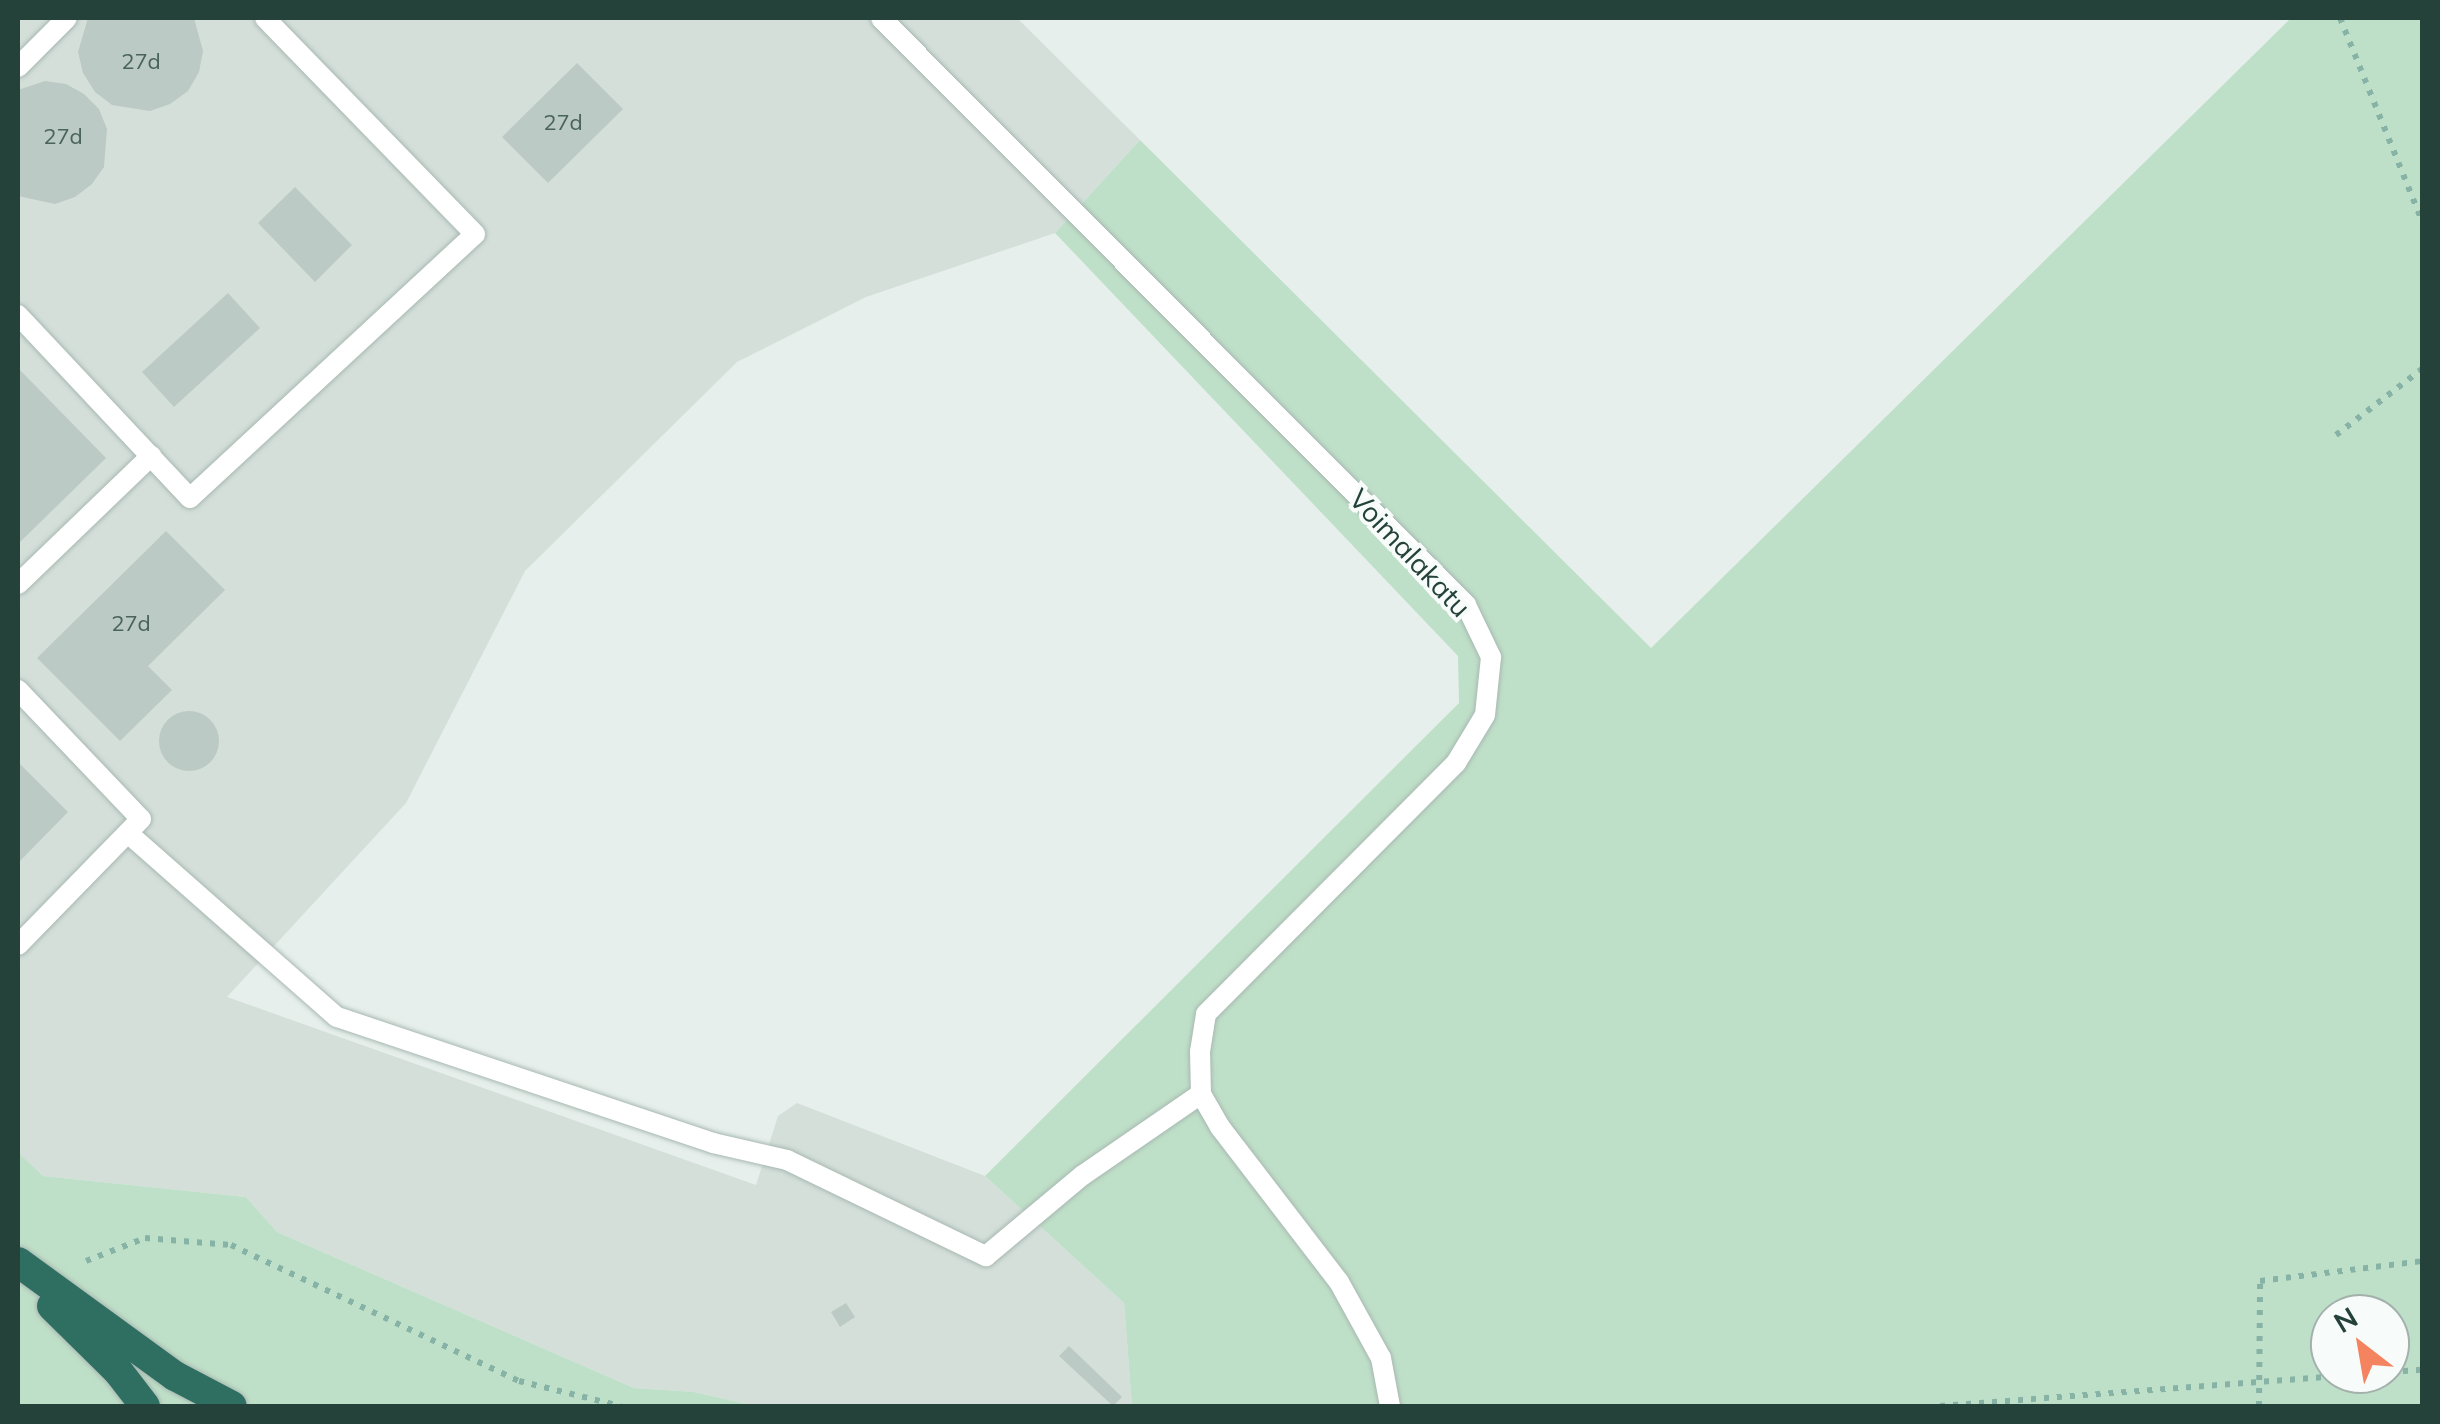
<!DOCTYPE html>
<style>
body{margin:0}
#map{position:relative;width:2440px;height:1424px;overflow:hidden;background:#e6efeb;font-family:Mulish,sans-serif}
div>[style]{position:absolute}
.built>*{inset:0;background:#d4dfda}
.green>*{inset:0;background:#bfe0c8}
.building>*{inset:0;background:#bbcac4}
.round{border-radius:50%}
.path>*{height:6px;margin-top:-3px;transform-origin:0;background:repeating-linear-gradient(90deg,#86b3a5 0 5px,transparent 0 13px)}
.roads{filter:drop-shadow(0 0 2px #a8b8b2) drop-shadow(0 0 2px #a8b8b2)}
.service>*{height:20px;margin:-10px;padding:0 10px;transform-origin:10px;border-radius:10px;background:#fff}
.motorway>*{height:30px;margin:-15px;padding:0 15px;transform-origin:15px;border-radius:15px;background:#2f6f62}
span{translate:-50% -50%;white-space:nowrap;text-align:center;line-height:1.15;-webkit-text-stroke:8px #f7fbf9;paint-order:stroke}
.number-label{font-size:22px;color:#4a645c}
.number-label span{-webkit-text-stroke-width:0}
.street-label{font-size:28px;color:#24423a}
.frame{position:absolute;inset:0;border:20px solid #24423a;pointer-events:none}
.north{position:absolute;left:2310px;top:1294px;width:100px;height:100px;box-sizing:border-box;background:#f7fbf9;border:2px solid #a3b1ad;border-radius:50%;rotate:329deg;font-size:28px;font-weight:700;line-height:40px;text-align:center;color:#24423a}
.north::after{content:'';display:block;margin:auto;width:35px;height:45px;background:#f4845f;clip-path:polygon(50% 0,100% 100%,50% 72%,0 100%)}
</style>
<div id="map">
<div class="built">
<div style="clip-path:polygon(18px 18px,1017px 18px,1140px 140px,1055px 233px,866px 297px,737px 362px,525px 571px,406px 803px,227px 997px,756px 1185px,778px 1116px,797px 1103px,985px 1176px,1124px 1303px,1132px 1406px,755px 1406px,694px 1392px,634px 1388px,277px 1232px,246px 1197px,43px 1176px,18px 1152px)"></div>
</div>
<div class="green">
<div style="clip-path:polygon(evenodd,2291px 18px,2422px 18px,2422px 1406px,1132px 1406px,1124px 1303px,985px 1176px,1459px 703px,1458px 656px,1055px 233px,1140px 140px,1651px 648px,2291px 18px,2330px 1314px,2390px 1314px,2390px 1374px,2330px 1374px,2330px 1314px)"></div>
<div style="clip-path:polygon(18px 1152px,43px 1176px,246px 1197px,277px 1232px,634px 1388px,694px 1392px,755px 1406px,18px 1406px)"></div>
</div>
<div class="building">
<div style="clip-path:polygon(88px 18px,194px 18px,203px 51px,199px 72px,188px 91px,170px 104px,150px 111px,112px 105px,95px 92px,83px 73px,78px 52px)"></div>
<div style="clip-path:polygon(577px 63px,623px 109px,548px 183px,502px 137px)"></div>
<div style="clip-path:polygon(45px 81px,66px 84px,84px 94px,99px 109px,107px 129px,104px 167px,92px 184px,75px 197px,55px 204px,18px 196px,18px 90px)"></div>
<div style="clip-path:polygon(295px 187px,352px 245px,315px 282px,258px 223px)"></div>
<div style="clip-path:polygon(228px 293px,260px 328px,174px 407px,142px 372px)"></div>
<div style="clip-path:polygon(18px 368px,106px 458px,18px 544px)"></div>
<div style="clip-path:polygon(166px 531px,225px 590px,148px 666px,172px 690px,120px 741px,37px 658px)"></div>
<div class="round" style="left:159px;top:711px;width:60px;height:60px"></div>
<div style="clip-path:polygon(18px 762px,68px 812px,18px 863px)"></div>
<div style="clip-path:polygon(846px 1303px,855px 1317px,840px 1327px,831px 1312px)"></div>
<div style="clip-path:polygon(1069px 1346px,1122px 1397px,1113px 1406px,1059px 1356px)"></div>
</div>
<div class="path">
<div style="left:2340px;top:18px;width:219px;rotate:68deg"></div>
<div style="left:2336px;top:435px;width:108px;rotate:-37.5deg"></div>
<div style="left:86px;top:1261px;width:63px;rotate:-21.3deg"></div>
<div style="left:145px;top:1238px;width:86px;rotate:4.7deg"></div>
<div style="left:231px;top:1245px;width:318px;rotate:25.3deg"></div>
<div style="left:519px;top:1381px;width:105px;rotate:13.8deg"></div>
<div style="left:2390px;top:1372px;width:32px;rotate:-4deg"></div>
<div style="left:1940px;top:1406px;width:422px;rotate:-4.3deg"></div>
<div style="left:2259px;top:1406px;width:125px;rotate:-89.5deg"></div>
<div style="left:2260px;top:1281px;width:163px;rotate:-7deg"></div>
</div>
<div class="roads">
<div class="service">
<div style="left:881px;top:18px;width:829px;rotate:45.1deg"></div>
<div style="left:1466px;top:605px;width:58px;rotate:64.3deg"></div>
<div style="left:1491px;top:657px;width:58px;rotate:95.9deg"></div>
<div style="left:1485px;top:715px;width:56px;rotate:121.1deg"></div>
<div style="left:1456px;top:763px;width:354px;rotate:134.9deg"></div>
<div style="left:1206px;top:1014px;width:37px;rotate:99deg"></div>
<div style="left:1200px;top:1051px;width:43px;rotate:88.7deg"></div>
<div style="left:1201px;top:1094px;width:38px;rotate:60deg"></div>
<div style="left:1220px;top:1127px;width:195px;rotate:52.5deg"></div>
<div style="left:1339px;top:1282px;width:87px;rotate:61.1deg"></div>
<div style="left:1381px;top:1358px;width:49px;rotate:79.4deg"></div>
<div style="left:18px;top:67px;width:69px;rotate:-45deg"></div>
<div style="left:18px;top:315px;width:251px;rotate:46.8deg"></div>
<div style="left:190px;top:498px;width:388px;rotate:-42.8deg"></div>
<div style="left:475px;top:234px;width:301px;rotate:-134.2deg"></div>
<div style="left:18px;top:584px;width:185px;rotate:-43.9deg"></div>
<div style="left:18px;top:690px;width:178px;rotate:46.4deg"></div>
<div style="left:141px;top:819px;width:176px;rotate:134.3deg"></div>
<div style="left:128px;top:833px;width:278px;rotate:41.4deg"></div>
<div style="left:337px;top:1017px;width:397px;rotate:18.5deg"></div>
<div style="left:713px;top:1143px;width:76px;rotate:12.9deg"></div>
<div style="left:787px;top:1160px;width:221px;rotate:25.8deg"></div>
<div style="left:986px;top:1256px;width:126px;rotate:-39.9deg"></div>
<div style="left:1083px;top:1175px;width:143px;rotate:-34.5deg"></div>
</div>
<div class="motorway">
<div style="left:18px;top:1262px;width:194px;rotate:36deg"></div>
<div style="left:175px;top:1376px;width:64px;rotate:27.8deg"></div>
<div style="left:52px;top:1306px;width:93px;rotate:44.6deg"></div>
<div style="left:118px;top:1371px;width:44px;rotate:52.4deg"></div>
</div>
</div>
<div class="number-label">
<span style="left:141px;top:62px">27d</span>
<span style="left:563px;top:123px">27d</span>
<span style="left:63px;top:137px">27d</span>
<span style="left:131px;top:624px">27d</span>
</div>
<div class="street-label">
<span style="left:1410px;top:553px;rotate:47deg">Voimalakatu</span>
</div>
<div class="frame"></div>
<div class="north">N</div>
</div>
